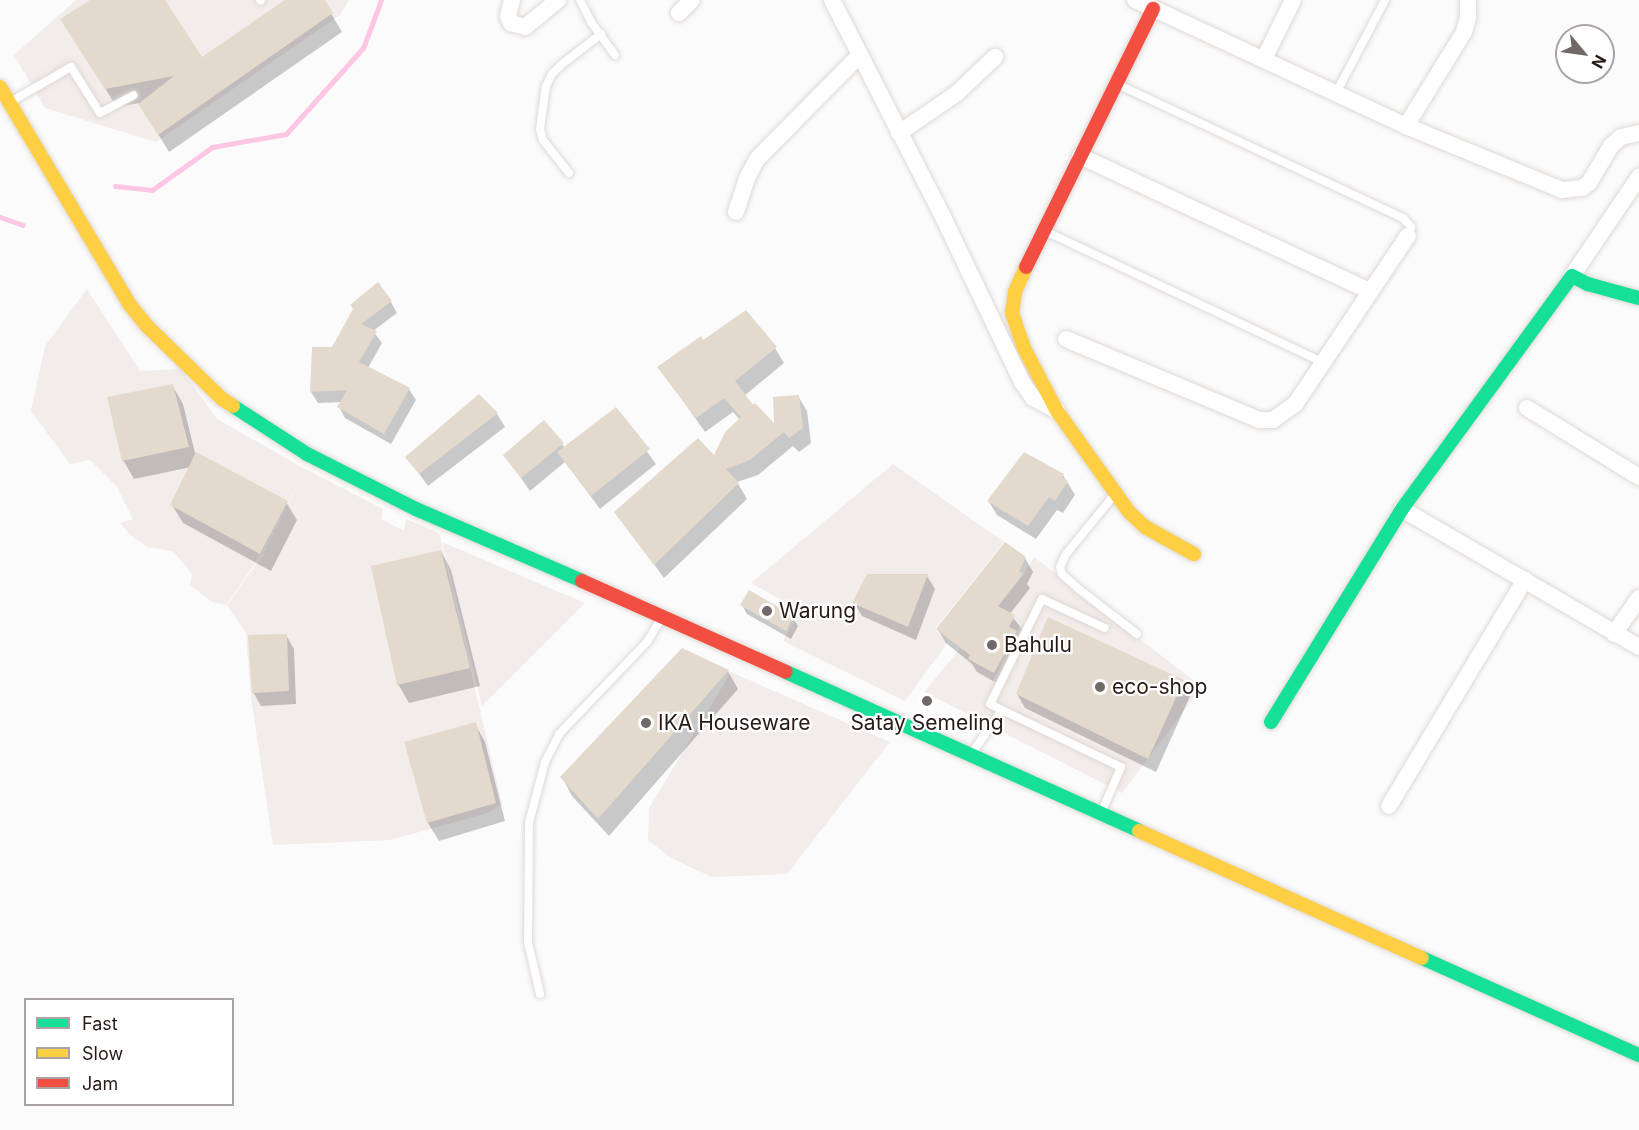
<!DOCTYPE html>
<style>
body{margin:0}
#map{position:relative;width:1639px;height:1130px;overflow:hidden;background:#fbfbfb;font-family:Inter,sans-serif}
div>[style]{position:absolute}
.built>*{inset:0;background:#f2ecea}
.shadow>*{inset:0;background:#0003}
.stream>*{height:5px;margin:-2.5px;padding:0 2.5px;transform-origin:2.5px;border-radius:2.5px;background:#fdc6e5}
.building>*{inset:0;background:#e3d9cc}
.roads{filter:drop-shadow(0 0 2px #ded8d5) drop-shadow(0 0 2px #ded8d5)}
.lane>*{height:8px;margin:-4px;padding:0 4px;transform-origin:4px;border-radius:4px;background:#fefefe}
.street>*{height:16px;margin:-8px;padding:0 8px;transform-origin:8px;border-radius:8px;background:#fefefe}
.fast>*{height:14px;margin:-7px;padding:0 7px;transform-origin:7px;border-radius:7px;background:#16e098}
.slow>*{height:14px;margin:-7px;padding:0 7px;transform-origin:7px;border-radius:7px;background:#ffcf43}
.jam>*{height:14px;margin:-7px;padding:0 7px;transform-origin:7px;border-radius:7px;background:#f24e42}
.dots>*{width:16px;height:16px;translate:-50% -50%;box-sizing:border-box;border:3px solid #fff;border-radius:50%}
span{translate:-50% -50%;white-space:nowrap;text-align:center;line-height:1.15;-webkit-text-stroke:4.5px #fff;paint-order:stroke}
.poi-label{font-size:21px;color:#271b17}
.left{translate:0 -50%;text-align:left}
.legend{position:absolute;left:24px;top:998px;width:210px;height:108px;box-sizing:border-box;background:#fff;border:2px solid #a9a4a2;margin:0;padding:8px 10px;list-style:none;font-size:18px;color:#271b17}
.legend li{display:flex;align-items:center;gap:12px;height:30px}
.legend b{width:30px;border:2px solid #a9a4a2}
.north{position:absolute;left:1555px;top:24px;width:60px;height:60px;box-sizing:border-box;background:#fff;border:2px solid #a9a4a2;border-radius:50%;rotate:119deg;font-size:16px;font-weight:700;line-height:24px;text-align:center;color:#271b17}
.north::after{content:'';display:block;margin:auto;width:21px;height:27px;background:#716967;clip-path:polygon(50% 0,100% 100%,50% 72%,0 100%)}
</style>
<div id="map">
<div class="built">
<div style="clip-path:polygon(76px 0,349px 0,340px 15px,156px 142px,45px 108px,14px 55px)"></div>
<div style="clip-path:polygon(87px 289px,140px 371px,181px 369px,217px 419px,305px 469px,383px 509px,381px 519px,404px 531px,406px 519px,439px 533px,502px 805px,485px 814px,390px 840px,273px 845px,251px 697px,246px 633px,227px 605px,262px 556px,304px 472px,261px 555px,226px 605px,212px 602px,190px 585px,192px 574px,173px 551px,147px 547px,129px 534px,120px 523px,133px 519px,117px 487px,90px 460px,70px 464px,31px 411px,45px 346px)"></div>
<div style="clip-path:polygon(893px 464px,1004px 542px,935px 629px,948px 642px,905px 701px,783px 641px,801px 611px,751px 583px)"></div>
<div style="clip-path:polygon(442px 542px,585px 603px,482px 706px)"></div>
<div style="clip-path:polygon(1034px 557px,1202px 687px,1122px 793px,924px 692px,960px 649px,963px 651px,1024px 574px)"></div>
<div style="clip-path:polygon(731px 672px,890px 742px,787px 874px,712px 877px,671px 858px,648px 840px,649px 808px)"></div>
</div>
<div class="shadow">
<div style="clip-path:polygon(93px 0,163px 0,201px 60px,288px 0,323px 0,342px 32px,169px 152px,139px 103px,117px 107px,72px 37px)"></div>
<div style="clip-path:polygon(391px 302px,397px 313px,373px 331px,382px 343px,368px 368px,409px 389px,416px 400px,391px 444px,345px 418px,339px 407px,342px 402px,318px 403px,311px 392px,355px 309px)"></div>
<div style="clip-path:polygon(703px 342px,775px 348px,784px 363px,744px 396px,776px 427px,798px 396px,807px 411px,811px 443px,799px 452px,793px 446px,758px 475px,737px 482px,747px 499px,664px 578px,616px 512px,714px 458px,740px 420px,733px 412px,705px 432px,659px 367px)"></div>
<div style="clip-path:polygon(172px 385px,183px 404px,196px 457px,286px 502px,297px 520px,271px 571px,183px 523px,172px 505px,191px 467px,134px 479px,123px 460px)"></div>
<div style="clip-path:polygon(616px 409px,656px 464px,600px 509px,565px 462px,530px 491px,505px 455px,544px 422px,565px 448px)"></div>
<div style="clip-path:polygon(497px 414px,505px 427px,428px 486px,407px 457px)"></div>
<div style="clip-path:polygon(1063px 475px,1075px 495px,1063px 513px,1057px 510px,1036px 539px,997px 515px,989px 502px)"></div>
<div style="clip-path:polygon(441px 551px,451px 570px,480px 686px,409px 703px,398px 684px)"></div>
<div style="clip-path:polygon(1025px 558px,1033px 572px,1027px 584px,1030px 588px,1010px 614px,1022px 629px,1018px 637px,1023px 646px,1002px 686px,977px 672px,972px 664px,946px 643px,938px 630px)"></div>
<div style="clip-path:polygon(927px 576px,935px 589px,916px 640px,862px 616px,854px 603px)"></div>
<div style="clip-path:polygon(742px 605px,793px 618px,798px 626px,791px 639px,747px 614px)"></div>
<div style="clip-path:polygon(286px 635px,294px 649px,296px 704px,261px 706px,253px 692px)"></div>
<div style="clip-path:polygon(728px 671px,738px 689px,609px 836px,572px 796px,562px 777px)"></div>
<div style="clip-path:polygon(1183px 681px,1191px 694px,1156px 772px,1025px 708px,1017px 694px)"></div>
<div style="clip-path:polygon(475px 724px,485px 742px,505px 821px,439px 841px,428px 823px,406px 743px)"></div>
</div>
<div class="stream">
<div style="left:115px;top:186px;width:37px;rotate:6deg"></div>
<div style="left:152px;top:190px;width:74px;rotate:-35.6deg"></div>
<div style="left:212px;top:147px;width:75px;rotate:-10deg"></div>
<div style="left:286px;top:134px;width:115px;rotate:-48.2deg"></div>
<div style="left:363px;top:48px;width:51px;rotate:-69.4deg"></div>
<div style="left:0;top:217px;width:24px;rotate:19deg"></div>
</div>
<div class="building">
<div style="clip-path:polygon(90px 0,165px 0,202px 57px,285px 0,325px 0,333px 13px,158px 135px,138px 104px,174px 76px,105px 89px,60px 19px)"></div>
<div style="clip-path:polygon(378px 282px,392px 301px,361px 324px,377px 331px,359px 362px,410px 388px,384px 434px,337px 407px,347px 390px,310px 392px,312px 347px,332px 347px,353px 309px,350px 305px)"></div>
<div style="clip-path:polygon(746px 310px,777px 347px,735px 381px,753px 405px,755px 403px,774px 423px,773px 397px,799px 395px,803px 428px,789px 438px,784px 432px,750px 460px,726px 469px,739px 483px,654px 565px,614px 512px,698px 438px,714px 455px,725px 432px,741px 417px,724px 398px,696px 418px,657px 367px,701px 336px,703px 340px)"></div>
<div style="clip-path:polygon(173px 384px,189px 447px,122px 461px,107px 397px)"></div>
<div style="clip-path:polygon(479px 394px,498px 413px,419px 474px,405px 457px)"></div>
<div style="clip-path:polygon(616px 407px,650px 449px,591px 496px,557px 452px)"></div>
<div style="clip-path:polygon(544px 420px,564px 443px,521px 478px,503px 455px)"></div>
<div style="clip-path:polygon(196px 452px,288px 501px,260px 554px,170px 505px)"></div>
<div style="clip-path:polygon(1024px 452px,1064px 474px,1062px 477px,1068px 481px,1055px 501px,1049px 497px,1028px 526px,987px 501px)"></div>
<div style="clip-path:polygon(1005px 542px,1026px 557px,1019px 571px,1023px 574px,998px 606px,1015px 615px,1009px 627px,1017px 631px,994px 673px,968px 659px,970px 655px,936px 629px)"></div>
<div style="clip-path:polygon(441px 550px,470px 668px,397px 685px,371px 566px)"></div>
<div style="clip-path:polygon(867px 574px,928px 574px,908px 627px,852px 603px)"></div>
<div style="clip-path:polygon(749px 590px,794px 616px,786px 631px,740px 605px)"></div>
<div style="clip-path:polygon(1048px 617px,1184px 680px,1148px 759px,1016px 694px)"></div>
<div style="clip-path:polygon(287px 634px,289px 691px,252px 693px,248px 635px)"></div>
<div style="clip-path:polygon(682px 648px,729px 670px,598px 819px,560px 777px)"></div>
<div style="clip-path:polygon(476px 722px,496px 803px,427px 823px,404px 742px)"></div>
</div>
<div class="roads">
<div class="lane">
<div style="left:260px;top:0;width:1px;rotate:45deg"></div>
<div style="left:580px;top:0;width:25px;rotate:63deg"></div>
<div style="left:591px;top:22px;width:41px;rotate:54deg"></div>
<div style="left:1117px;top:84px;width:316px;rotate:25.1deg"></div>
<div style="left:1403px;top:218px;width:12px;rotate:48deg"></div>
<div style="left:1411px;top:227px;width:9px;rotate:108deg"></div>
<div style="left:1335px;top:95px;width:107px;rotate:-62.2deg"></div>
<div style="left:12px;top:101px;width:68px;rotate:-30deg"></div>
<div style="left:71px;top:67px;width:54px;rotate:57.8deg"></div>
<div style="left:100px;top:113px;width:38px;rotate:-28deg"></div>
<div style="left:569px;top:173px;width:42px;rotate:-128.2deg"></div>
<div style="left:543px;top:140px;width:11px;rotate:-105deg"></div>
<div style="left:540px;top:129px;width:43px;rotate:-82.1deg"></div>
<div style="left:546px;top:86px;width:13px;rotate:-63deg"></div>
<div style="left:552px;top:74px;width:13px;rotate:-45deg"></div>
<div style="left:561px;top:65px;width:51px;rotate:-37.8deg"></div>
<div style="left:1043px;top:230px;width:309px;rotate:25.3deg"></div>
<div style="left:1115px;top:494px;width:77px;rotate:129.2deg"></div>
<div style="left:1066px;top:554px;width:14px;rotate:115deg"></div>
<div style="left:1060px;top:567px;width:7px;rotate:74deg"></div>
<div style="left:1062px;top:574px;width:24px;rotate:42deg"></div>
<div style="left:1080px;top:590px;width:72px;rotate:37.7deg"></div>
<div style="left:1002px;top:710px;width:13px;rotate:-153deg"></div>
<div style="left:990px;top:704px;width:117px;rotate:-63.7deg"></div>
<div style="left:1042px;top:599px;width:69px;rotate:24.7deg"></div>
<div style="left:972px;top:753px;width:52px;rotate:-55.1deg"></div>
<div style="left:1002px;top:710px;width:132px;rotate:25.6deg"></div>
<div style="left:1121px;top:767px;width:48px;rotate:113.4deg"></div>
<div style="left:540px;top:994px;width:53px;rotate:-103deg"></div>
<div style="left:528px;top:942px;width:119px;rotate:-89.5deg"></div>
<div style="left:529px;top:823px;width:63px;rotate:-75.3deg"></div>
<div style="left:545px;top:762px;width:31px;rotate:-63deg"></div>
<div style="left:559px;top:734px;width:127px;rotate:-46.3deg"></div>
<div style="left:647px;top:642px;width:27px;rotate:-59deg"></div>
</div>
<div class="street">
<div style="left:512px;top:0;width:16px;rotate:104deg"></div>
<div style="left:508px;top:16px;width:8px;rotate:67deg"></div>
<div style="left:511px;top:23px;width:15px;rotate:16deg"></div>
<div style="left:525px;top:27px;width:43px;rotate:-39.3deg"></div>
<div style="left:832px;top:0;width:244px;rotate:62.9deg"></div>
<div style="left:943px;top:217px;width:183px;rotate:64.4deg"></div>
<div style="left:1022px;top:382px;width:19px;rotate:55deg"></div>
<div style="left:1033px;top:398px;width:27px;rotate:28deg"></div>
<div style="left:1135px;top:0;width:299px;rotate:24.9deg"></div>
<div style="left:1406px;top:126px;width:169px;rotate:22.3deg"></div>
<div style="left:1562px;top:190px;width:20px;rotate:-6deg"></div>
<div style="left:1582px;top:188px;width:9px;rotate:-36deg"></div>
<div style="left:1589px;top:183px;width:43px;rotate:-59.3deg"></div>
<div style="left:1611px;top:146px;width:13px;rotate:-42deg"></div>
<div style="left:1621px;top:137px;width:18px;rotate:-13deg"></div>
<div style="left:679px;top:13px;width:18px;rotate:-45deg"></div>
<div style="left:1264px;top:59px;width:66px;rotate:-63.8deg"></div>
<div style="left:1406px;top:126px;width:110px;rotate:-58.3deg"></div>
<div style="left:1464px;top:32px;width:15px;rotate:-74deg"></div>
<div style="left:1468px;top:18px;width:18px;rotate:-90deg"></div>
<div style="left:899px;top:133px;width:69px;rotate:-34.4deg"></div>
<div style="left:956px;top:94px;width:54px;rotate:-43.5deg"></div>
<div style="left:1080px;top:156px;width:320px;rotate:25deg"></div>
<div style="left:736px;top:212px;width:36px;rotate:-72deg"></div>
<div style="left:747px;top:178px;width:21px;rotate:-62deg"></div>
<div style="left:757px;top:159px;width:146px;rotate:-45.3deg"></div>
<div style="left:1572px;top:276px;width:120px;rotate:-55.9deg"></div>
<div style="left:1066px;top:339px;width:210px;rotate:22.7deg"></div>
<div style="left:1260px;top:420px;width:13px"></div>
<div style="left:1273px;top:420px;width:29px;rotate:-36deg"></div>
<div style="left:1296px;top:403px;width:201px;rotate:-56.2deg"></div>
<div style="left:1527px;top:408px;width:132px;rotate:31.6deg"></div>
<div style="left:1402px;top:509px;width:274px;rotate:30.2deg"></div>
<div style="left:1614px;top:634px;width:44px;rotate:-55.2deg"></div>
<div style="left:1389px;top:806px;width:264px;rotate:-59deg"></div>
</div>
<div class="fast">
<div style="left:233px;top:406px;width:88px;rotate:33deg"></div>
<div style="left:307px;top:454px;width:122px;rotate:26.8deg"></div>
<div style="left:416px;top:509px;width:181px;rotate:23.4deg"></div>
<div style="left:786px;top:672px;width:387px;rotate:24.2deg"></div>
<div style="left:1271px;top:722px;width:250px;rotate:-58.4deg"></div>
<div style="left:1402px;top:509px;width:288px;rotate:-53.9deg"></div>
<div style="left:1572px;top:276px;width:18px;rotate:27deg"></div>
<div style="left:1588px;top:284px;width:53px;rotate:15.4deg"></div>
<div style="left:1422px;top:958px;width:238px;rotate:24.1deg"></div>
</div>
<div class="slow">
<div style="left:0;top:87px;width:254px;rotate:59.2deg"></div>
<div style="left:130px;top:305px;width:28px;rotate:51deg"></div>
<div style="left:148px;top:327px;width:103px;rotate:44.2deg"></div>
<div style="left:222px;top:399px;width:13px;rotate:32deg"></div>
<div style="left:1026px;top:267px;width:27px;rotate:114deg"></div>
<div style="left:1015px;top:292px;width:21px;rotate:98deg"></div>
<div style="left:1012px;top:313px;width:37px;rotate:71deg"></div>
<div style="left:1024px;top:348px;width:71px;rotate:62.4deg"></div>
<div style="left:1057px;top:411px;width:124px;rotate:54.5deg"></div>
<div style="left:1129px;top:512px;width:22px;rotate:43deg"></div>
<div style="left:1145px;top:527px;width:56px;rotate:28.9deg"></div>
<div style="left:1139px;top:831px;width:310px;rotate:24.2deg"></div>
</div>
<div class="jam">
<div style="left:1026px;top:267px;width:288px;rotate:-63.8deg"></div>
<div style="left:582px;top:581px;width:223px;rotate:24deg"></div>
</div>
</div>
<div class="dots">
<div style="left:767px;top:611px;background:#716967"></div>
<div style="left:992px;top:645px;background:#716967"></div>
<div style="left:1100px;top:687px;background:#716967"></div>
<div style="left:927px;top:701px;background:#716967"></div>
<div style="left:646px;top:723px;background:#716967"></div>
</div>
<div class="poi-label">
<span class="left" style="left:779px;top:611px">Warung</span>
<span class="left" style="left:1004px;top:645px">Bahulu</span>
<span class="left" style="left:1112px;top:687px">eco-shop</span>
<span class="left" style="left:658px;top:723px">IKA Houseware</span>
<span style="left:927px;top:723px">Satay Semeling</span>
</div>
<ul class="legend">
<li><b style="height:8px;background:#16e098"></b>Fast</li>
<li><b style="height:8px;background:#ffcf43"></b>Slow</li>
<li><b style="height:8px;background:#f24e42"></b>Jam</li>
</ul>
<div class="north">N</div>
</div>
